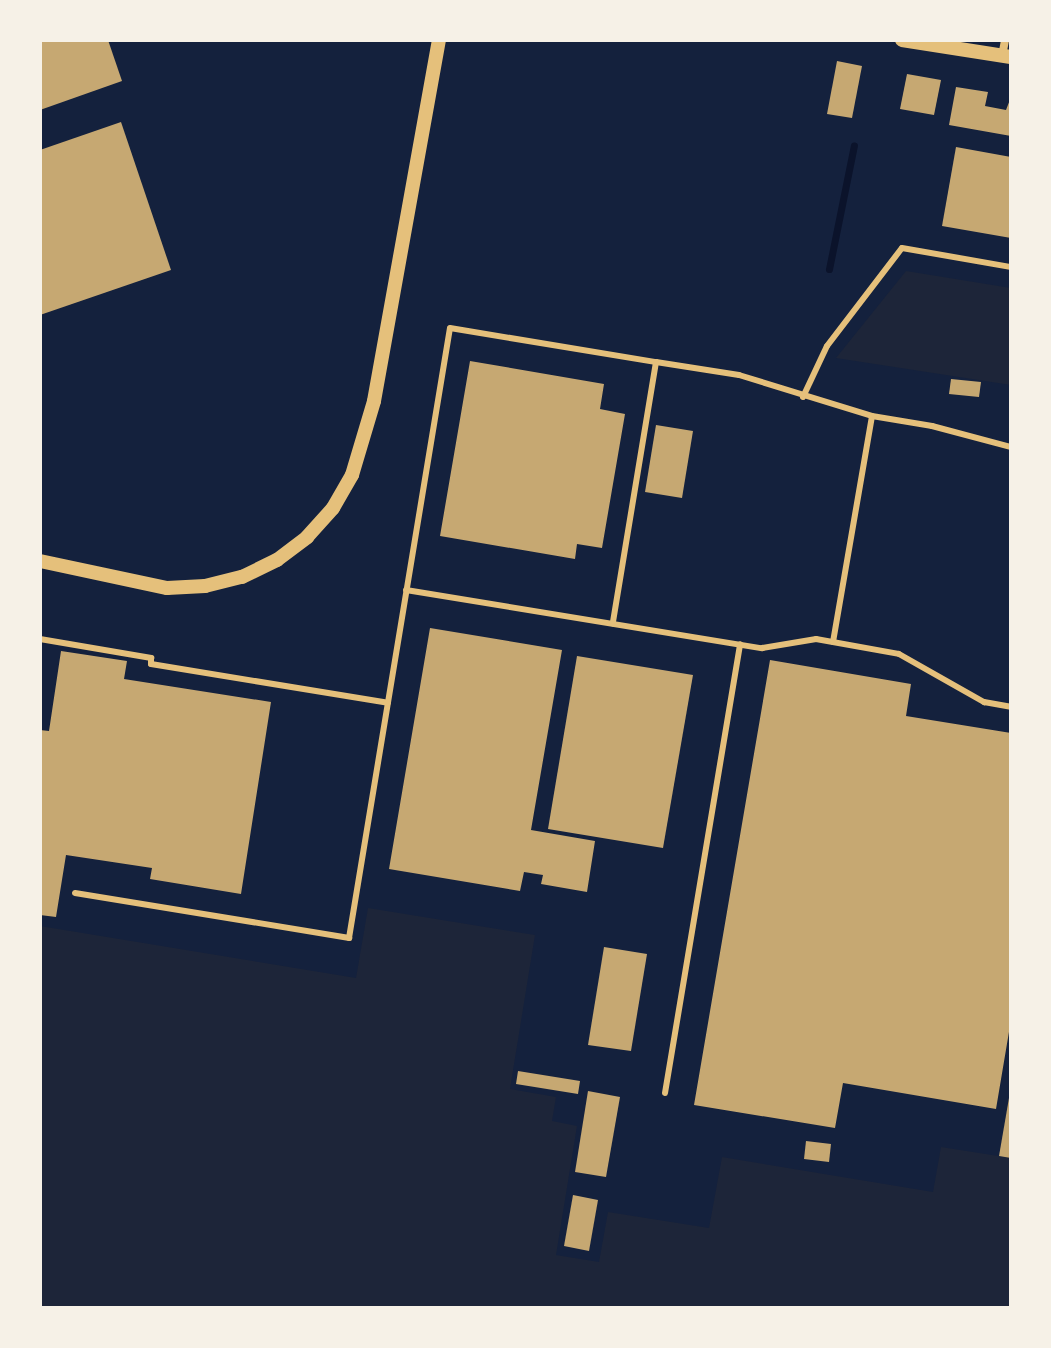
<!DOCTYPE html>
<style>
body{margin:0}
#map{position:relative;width:1051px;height:1348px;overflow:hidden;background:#14213d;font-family:"Sofia Sans Condensed",sans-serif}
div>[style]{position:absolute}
.green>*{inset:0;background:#1d2539}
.stream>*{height:7px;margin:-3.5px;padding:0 3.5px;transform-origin:3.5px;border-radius:3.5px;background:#0b132b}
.building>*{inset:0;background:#c6a872}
.service>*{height:6px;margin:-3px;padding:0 3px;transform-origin:3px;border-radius:3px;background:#e5c07b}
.minor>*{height:8px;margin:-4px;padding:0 4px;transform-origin:4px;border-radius:4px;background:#e5c07b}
.tertiary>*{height:14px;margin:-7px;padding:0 7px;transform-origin:7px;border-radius:7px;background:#e5c07b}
span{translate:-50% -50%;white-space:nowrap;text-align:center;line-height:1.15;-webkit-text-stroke:7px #f6f1e7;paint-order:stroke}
.frame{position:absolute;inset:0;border:42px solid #f6f1e7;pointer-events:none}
</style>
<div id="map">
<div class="green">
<div style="clip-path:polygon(906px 271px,1011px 288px,1011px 385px,836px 358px)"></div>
<div style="clip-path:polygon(368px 908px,535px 935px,510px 1089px,556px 1097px,552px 1121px,577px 1126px,556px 1255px,599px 1262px,608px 1212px,709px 1228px,722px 1157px,933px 1192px,941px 1147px,1011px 1158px,1011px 1308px,40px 1308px,40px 926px,356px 978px)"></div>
</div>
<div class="stream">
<div style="left:829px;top:269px;width:126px;rotate:-78.6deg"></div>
</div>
<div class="building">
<div style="clip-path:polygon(40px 40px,108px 40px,122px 81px,40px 110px)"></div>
<div style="clip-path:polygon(837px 61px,862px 66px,852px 118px,827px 114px)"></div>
<div style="clip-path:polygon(907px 74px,941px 80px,934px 115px,900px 109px)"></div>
<div style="clip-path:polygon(956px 87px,988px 92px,985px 106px,1006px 110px,1011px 97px,1011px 136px,949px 125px)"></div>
<div style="clip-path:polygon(121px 122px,171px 270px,40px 315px,40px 150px)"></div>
<div style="clip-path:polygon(956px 147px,1011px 157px,1011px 238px,942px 226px)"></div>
<div style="clip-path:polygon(470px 361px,604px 384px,600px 409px,625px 414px,602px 548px,577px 544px,575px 559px,440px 536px)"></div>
<div style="clip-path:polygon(951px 379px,981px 382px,979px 397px,949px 394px)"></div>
<div style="clip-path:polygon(656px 425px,693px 431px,682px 498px,645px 492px)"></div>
<div style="clip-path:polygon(430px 628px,562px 650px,531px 830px,595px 841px,587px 892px,541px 884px,543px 875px,524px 872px,520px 891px,389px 869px)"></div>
<div style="clip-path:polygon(61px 651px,127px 661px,124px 679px,271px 702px,241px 894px,150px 879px,152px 868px,66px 855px,56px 917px,40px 915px,40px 730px,49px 731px)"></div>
<div style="clip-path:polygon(577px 656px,693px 675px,663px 848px,548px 829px)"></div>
<div style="clip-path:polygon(770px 660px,911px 684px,906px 716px,1011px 733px,1011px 1020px,996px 1109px,843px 1083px,835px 1128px,694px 1105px)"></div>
<div style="clip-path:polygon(604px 947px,647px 954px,631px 1051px,588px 1045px)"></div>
<div style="clip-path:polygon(518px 1071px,580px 1081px,578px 1094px,516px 1084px)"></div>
<div style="clip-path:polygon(588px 1091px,620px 1097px,606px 1177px,575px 1172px)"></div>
<div style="clip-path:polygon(1009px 1098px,1011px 1099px,1011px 1158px,999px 1156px)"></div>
<div style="clip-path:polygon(806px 1141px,831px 1144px,829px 1162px,804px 1159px)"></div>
<div style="clip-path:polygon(573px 1195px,598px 1200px,589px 1251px,564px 1246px)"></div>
</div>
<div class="service">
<div style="left:656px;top:362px;width:84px;rotate:8.9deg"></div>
<div style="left:739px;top:375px;width:139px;rotate:17.1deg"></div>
<div style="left:872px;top:416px;width:61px;rotate:9.5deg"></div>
<div style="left:932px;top:426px;width:82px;rotate:14.9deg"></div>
<div style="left:803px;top:397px;width:56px;rotate:-64.8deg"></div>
<div style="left:827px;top:346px;width:123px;rotate:-52.6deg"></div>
<div style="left:902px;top:248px;width:111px;rotate:9.9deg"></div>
<div style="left:406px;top:590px;width:361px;rotate:9.3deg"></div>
<div style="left:762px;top:648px;width:55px;rotate:-9.5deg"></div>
<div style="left:816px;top:639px;width:84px;rotate:10.2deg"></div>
<div style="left:899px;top:654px;width:98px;rotate:29.5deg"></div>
<div style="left:984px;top:702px;width:27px;rotate:10deg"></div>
<div style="left:40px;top:639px;width:113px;rotate:9.7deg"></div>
<div style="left:151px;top:658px;width:6px;rotate:90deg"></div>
<div style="left:151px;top:664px;width:240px;rotate:9.3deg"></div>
<div style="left:833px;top:642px;width:229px;rotate:-80.2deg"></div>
<div style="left:75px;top:893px;width:278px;rotate:9.3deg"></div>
<div style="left:349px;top:938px;width:618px;rotate:-80.6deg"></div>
<div style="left:450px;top:328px;width:209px;rotate:9.4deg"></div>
<div style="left:656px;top:362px;width:265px;rotate:99.4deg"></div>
<div style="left:665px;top:1093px;width:455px;rotate:-80.5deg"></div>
</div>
<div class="minor">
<div style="left:1002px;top:56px;width:16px;rotate:-79deg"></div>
</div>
<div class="tertiary">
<div style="left:902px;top:40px;width:110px;rotate:8.9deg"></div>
<div style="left:40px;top:561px;width:130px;rotate:12deg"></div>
<div style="left:167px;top:588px;width:38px;rotate:-3deg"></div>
<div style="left:205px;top:586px;width:38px;rotate:-14deg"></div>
<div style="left:242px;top:577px;width:39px;rotate:-26deg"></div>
<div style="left:277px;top:560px;width:38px;rotate:-37deg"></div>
<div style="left:307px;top:537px;width:39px;rotate:-48deg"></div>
<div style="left:333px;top:508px;width:38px;rotate:-60deg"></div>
<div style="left:352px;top:475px;width:77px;rotate:-73.4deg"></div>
<div style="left:374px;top:401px;width:367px;rotate:-79.8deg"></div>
</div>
<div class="frame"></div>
</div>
